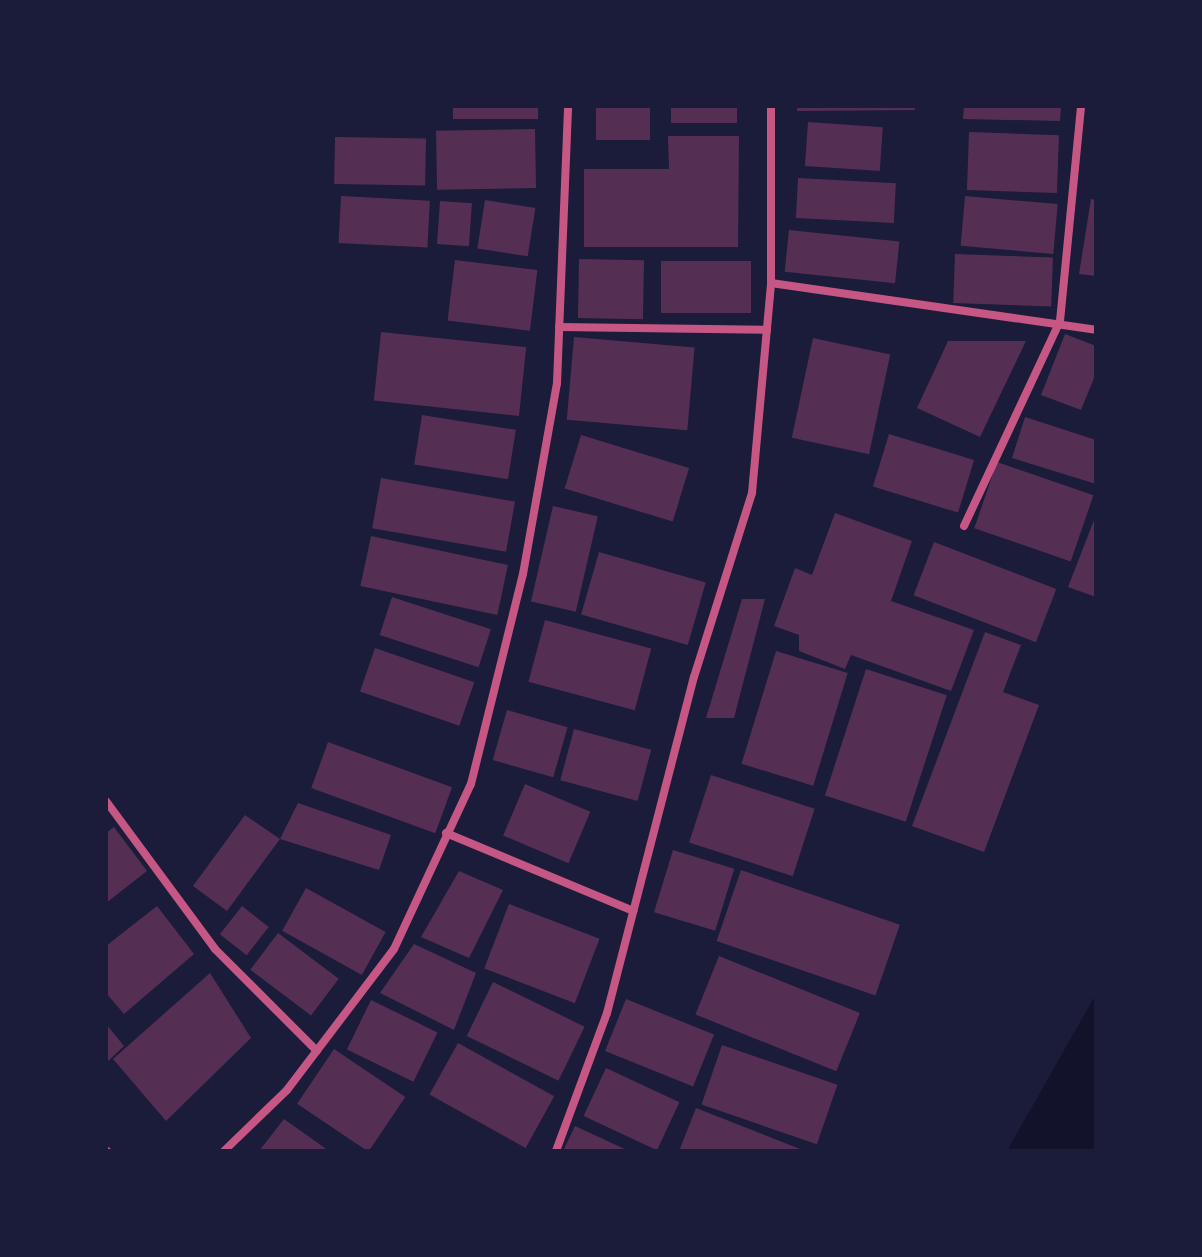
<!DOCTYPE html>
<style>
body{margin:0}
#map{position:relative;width:1202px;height:1257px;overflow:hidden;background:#1b1b3a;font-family:"Titillium Web",sans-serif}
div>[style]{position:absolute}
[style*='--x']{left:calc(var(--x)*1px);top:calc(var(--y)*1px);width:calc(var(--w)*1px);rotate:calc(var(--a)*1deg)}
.water>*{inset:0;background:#12122b}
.building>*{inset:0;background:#542f53;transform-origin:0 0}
.minor>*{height:8px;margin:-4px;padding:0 4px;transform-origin:4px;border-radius:4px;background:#c65784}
span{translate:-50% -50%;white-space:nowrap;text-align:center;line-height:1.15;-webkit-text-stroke:7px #1b1b3a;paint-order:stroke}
.frame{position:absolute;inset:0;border:108px solid #1b1b3a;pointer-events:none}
</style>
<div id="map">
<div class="water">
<i style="clip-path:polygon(1096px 994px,1096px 1151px,1007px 1151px)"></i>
</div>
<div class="building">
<i style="left:453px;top:106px;width:85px;height:13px"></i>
<i style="left:596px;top:106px;width:54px;height:34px"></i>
<i style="left:671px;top:106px;width:66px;height:17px"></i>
<i style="clip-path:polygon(797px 106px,915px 106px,915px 110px,797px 111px)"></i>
<i style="clip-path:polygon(964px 106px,1061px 106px,1060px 121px,963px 119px)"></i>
<i style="left:808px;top:122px;width:75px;height:44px;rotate:4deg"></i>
<i style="left:535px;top:129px;width:59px;height:99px;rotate:89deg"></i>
<i style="left:969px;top:132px;width:90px;height:58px;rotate:2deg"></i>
<i style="clip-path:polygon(668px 136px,739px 136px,738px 247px,584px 247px,584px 169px,669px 169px)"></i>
<i style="left:335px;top:137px;width:91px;height:47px;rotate:1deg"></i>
<i style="left:798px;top:178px;width:98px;height:40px;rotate:3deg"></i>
<i style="left:341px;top:196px;width:89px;height:47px;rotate:3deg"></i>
<i style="left:965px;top:196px;width:93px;height:50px;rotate:5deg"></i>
<i style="clip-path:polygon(1091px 199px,1096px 200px,1096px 276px,1079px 274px)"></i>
<i style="left:485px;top:200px;width:51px;height:49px;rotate:9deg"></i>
<i style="left:440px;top:201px;width:32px;height:43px;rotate:4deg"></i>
<i style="left:789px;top:230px;width:111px;height:42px;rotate:6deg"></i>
<i style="left:955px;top:254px;width:98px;height:49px;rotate:2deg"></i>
<i style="left:579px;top:259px;width:65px;height:59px;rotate:1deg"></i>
<i style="left:455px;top:260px;width:83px;height:61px;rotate:7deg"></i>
<i style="left:661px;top:261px;width:90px;height:52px"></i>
<i style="left:381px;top:332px;width:146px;height:69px;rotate:6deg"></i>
<i style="clip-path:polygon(1065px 334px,1096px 346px,1096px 373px,1081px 410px,1041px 395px)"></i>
<i style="left:574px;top:337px;width:121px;height:83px;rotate:5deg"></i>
<i style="left:813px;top:338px;width:79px;height:102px;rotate:12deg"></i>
<i style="clip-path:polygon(948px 341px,1026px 341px,980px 437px,917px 408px)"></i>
<i style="left:422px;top:415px;width:95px;height:50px;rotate:9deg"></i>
<i style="clip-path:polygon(1025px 417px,1096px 440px,1096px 484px,1012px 458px)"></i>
<i style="left:889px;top:434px;width:89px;height:55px;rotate:17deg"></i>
<i style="left:581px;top:435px;width:113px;height:56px;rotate:17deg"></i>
<i style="left:997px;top:462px;width:102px;height:70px;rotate:19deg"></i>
<i style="left:381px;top:478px;width:136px;height:51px;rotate:10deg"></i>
<i style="left:553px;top:506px;width:46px;height:98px;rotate:13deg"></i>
<i style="clip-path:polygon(835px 513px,912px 541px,891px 601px,974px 630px,951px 691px,851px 655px,845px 669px,799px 651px,799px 635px,774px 626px,795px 568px,812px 575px)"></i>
<i style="clip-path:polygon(1096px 515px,1096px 597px,1068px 587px)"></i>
<i style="left:371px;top:536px;width:140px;height:51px;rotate:12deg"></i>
<i style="left:934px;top:542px;width:131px;height:57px;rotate:21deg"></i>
<i style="left:599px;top:552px;width:111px;height:65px;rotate:16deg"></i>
<i style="left:392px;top:597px;width:104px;height:40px;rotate:18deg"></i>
<i style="clip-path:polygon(742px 599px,765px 599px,734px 718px,706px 718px)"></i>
<i style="left:545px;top:620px;width:110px;height:64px;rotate:15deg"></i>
<i style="clip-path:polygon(985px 632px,1021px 645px,1003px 692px,1039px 705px,984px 852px,912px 826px)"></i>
<i style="left:375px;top:648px;width:105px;height:46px;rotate:19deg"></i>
<i style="left:776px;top:651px;width:75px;height:118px;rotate:17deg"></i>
<i style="left:866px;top:669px;width:85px;height:133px;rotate:18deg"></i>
<i style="left:507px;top:710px;width:63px;height:52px;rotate:16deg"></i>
<i style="left:574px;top:729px;width:80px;height:53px;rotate:15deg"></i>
<i style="left:328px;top:742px;width:132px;height:49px;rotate:20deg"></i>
<i style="left:711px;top:775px;width:109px;height:71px;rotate:18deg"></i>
<i style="left:525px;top:784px;width:71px;height:56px;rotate:23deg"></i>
<i style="clip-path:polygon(298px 803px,391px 835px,379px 870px,280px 839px,227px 911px,193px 886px,245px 815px,280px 839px)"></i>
<i style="clip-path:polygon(114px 827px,147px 871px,106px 903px,106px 833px)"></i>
<i style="left:673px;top:850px;width:64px;height:65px;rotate:17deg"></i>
<i style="left:741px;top:870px;width:168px;height:75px;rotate:19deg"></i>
<i style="clip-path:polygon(459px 871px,503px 890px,469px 958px,421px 937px)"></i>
<i style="left:306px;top:888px;width:91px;height:49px;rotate:29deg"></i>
<i style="left:509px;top:904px;width:97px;height:69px;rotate:21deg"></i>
<i style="clip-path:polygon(157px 906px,194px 954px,124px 1014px,106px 993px,106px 946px)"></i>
<i style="left:242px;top:906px;width:34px;height:36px;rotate:38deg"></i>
<i style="left:278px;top:933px;width:76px;height:46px;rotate:37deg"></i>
<i style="clip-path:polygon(414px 944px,476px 973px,454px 1030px,380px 993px)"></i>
<i style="left:719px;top:956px;width:152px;height:63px;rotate:22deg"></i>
<i style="clip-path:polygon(210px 973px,251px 1038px,166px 1121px,113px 1059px)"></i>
<i style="left:493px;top:982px;width:102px;height:60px;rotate:26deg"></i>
<i style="left:626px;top:999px;width:95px;height:56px;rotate:22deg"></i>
<i style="left:371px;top:1000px;width:74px;height:55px;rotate:26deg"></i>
<i style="clip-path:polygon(106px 1024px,124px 1046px,106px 1063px)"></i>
<i style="left:458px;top:1043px;width:110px;height:59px;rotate:29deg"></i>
<i style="left:722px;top:1045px;width:122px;height:63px;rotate:19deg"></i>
<i style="left:334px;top:1049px;width:86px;height:66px;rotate:34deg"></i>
<i style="left:606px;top:1068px;width:81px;height:53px;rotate:25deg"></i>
<i style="clip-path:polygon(696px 1108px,805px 1151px,679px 1151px)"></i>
<i style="clip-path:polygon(284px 1119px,329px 1151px,259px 1151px)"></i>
<i style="clip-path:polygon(575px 1126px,629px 1151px,563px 1151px)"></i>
</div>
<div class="minor">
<i style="--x:771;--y:283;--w:328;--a:8.2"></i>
<i style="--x:559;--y:327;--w:208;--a:0.8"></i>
<i style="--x:964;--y:526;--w:226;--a:-64.9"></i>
<i style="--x:1060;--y:321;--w:216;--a:-84.4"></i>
<i style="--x:106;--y:801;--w:184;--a:53.6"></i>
<i style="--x:215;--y:949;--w:144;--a:45"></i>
<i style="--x:446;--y:833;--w:203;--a:22.6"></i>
<i style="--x:106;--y:1151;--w:1;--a:0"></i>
<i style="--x:224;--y:1151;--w:88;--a:-44.1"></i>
<i style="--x:287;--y:1090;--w:177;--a:-52.8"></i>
<i style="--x:394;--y:949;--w:182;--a:-65"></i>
<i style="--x:471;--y:784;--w:216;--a:-76.1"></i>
<i style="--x:523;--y:574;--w:194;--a:-79.9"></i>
<i style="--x:557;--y:383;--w:277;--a:-87.7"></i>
<i style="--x:556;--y:1151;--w:147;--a:-69.7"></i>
<i style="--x:607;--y:1013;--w:347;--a:-75.5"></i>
<i style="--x:694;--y:677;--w:193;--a:-72.5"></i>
<i style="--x:752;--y:493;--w:211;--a:-84.8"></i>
<i style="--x:771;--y:283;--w:177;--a:-90"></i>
</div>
<div class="frame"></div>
</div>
